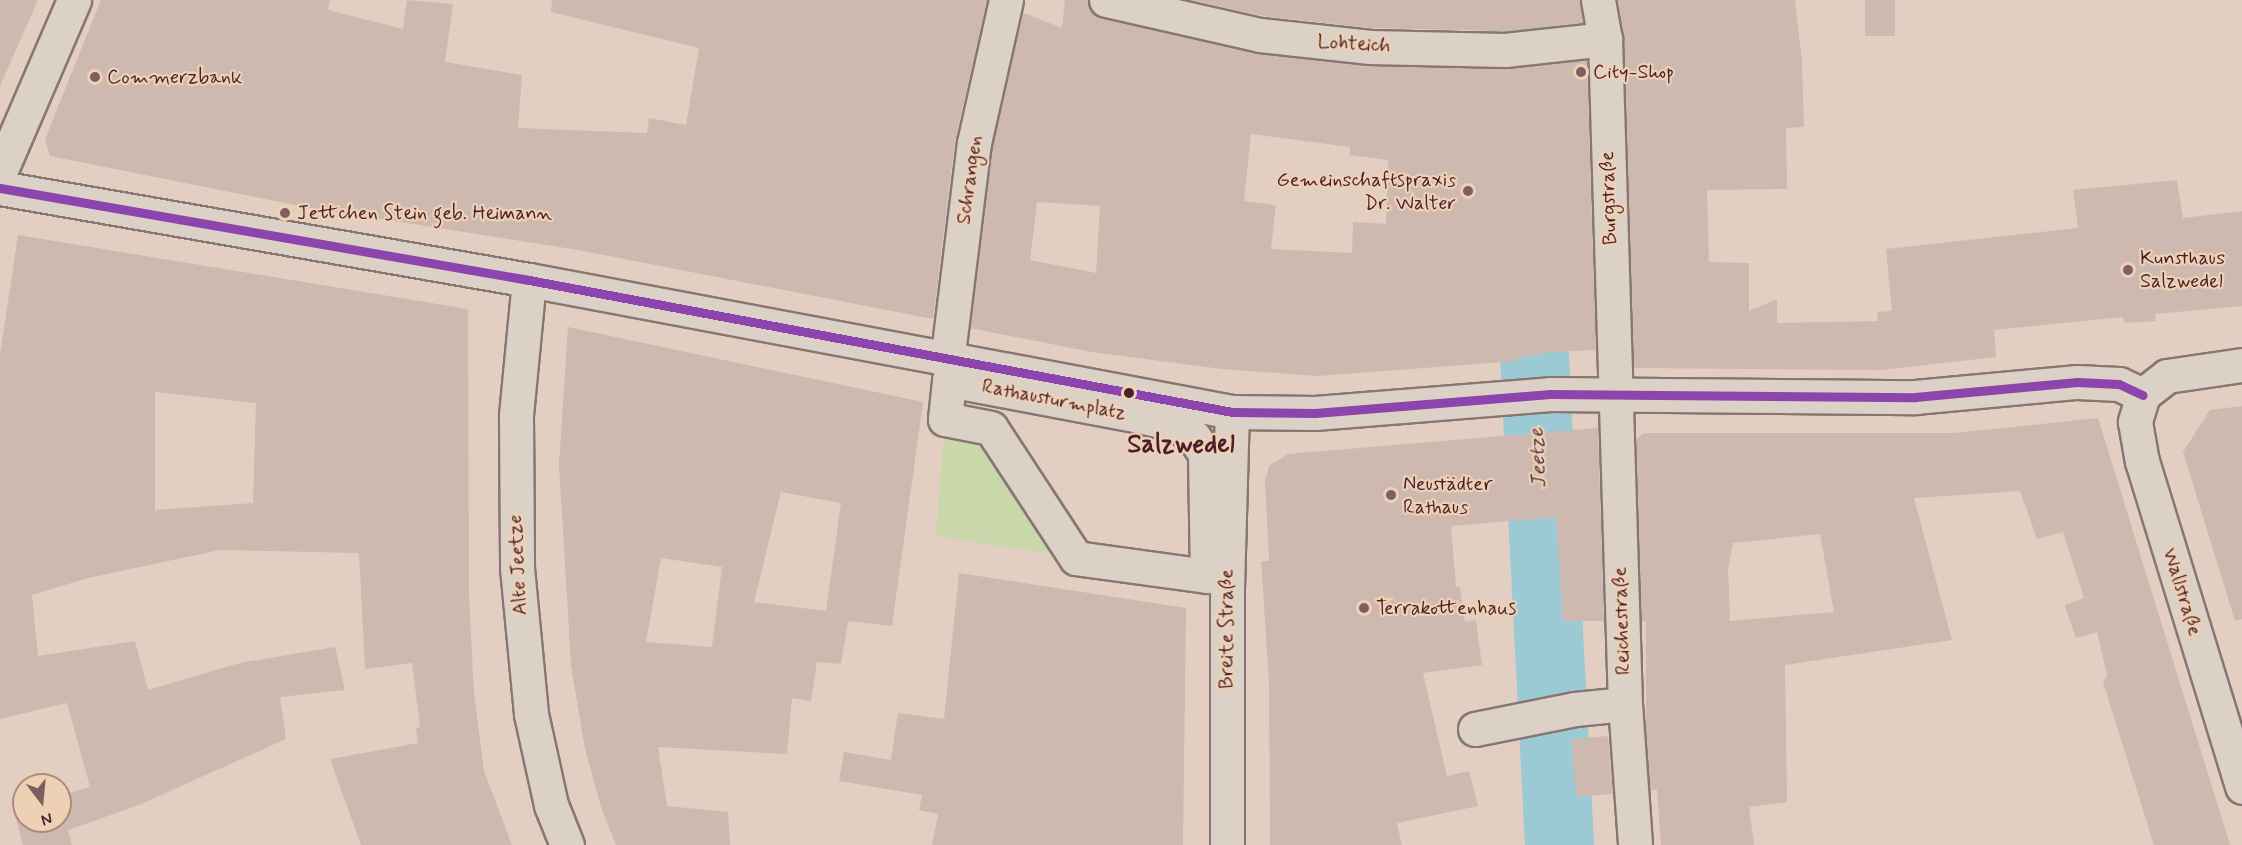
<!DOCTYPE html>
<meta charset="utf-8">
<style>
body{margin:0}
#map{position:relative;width:2242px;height:845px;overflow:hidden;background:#e3cfc1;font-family:Mynerve,sans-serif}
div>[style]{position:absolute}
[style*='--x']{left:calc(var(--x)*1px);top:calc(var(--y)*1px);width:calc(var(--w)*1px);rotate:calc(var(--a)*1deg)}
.green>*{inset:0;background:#cad7ab}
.river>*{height:69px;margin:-34.5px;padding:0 34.5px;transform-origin:34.5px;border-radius:34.5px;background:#9bc9d4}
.building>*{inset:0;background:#cdb9af;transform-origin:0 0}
.roads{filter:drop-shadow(2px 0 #877672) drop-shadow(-2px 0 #877672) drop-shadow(0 2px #877672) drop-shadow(0 -2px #877672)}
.minor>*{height:33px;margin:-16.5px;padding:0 16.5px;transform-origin:16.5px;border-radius:16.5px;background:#dcd1c6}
.bus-1>*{height:9px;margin:-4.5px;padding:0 4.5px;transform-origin:4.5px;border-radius:4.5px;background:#8e44ad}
.dots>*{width:16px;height:16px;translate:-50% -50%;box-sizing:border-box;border:3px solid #eed1b4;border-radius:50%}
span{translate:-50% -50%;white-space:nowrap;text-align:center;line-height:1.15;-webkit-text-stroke:4.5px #eed1b4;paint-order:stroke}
.street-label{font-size:20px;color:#4a1f2b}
.poi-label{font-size:20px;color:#4a1f2b}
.left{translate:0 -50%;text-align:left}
.right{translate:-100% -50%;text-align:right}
.water-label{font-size:21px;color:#523846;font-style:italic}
.district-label{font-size:26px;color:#4a1f2b;font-weight:700}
.north{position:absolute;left:12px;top:773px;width:60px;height:60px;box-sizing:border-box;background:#eed1b4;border:2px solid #ac8a7d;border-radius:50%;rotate:164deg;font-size:16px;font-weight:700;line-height:24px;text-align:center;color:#4a1f2b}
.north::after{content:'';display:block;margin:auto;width:21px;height:27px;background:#805d60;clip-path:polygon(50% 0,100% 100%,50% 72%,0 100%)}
</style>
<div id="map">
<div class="green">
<i style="clip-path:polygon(945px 419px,991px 428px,1076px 558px,936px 536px)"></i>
</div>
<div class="river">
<i style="--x:1518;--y:0;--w:60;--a:83.3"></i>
<i style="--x:1525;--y:60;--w:102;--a:88.9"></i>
<i style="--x:1529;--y:260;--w:586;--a:87.06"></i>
</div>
<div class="building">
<i style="clip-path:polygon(0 0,38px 0,0 86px)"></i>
<i style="clip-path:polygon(101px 0,330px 0,328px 10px,403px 29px,407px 0,453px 4px,445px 62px,522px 75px,518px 128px,647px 133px,649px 118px,686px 125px,699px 48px,551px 12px,552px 0,987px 0,955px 141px,933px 319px,578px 250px,305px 207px,50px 156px,45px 139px)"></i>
<i style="clip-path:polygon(evenodd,1065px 0,1088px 0,1093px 13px,1102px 18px,1258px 54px,1369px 66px,1505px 69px,1587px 60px,1596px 350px,1552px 352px,1518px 358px,1518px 361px,1317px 376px,1222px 369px,1091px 352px,970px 328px,992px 146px,1022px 12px,1062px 28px,1065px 0,1251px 134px,1350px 147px,1350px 155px,1388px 160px,1386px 224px,1353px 222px,1352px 253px,1271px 249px,1276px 205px,1244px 201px,1251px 134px,1065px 0,1037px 202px,1100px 206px,1096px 273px,1030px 260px,1037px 202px)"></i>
<i style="clip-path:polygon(1191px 0,1580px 0,1583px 23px,1504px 31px,1371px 28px,1263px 16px)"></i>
<i style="clip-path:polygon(1617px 0,1795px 0,1802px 61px,1804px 127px,1786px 128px,1787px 189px,1707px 190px,1709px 262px,1749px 263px,1749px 311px,1777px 299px,1777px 323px,1878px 321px,1877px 312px,1892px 311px,1886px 249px,2078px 228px,2073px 190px,2177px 180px,2183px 218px,2242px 211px,2242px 306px,2155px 314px,2156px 321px,2124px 323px,2123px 317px,1994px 330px,1996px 357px,1881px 370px,1634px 368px,1624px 38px)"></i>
<i style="left:1865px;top:0;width:30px;height:36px"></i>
<i style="clip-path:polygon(evenodd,18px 235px,468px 309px,469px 595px,474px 694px,484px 771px,512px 845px,361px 845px,330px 759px,418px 743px,416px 728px,420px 727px,412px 663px,365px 669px,359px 553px,220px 550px,88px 578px,32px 595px,38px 656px,135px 641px,148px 690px,240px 663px,335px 647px,345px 690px,280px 697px,286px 739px,139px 805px,68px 830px,72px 845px,23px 845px,14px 811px,24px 808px,24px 821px,60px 821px,60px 796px,90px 787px,67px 703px,0 719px,0 354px,18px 235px,155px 392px,256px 403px,253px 503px,155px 510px,155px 392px)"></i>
<i style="clip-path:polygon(evenodd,568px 327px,923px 402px,892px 626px,848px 621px,841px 664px,817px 662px,811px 701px,792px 698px,787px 754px,658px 747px,667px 806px,728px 812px,730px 845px,616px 845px,601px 807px,585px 749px,571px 666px,559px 464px,568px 327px,781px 492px,841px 503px,826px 611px,754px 602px,781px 492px,568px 327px,661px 558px,722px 567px,712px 647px,646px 642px,661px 558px)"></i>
<i style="clip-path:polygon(2242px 406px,2242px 619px,2235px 621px,2183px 452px,2210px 410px)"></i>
<i style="clip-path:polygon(evenodd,2098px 418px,2230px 845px,2154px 845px,2103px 682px,2107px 675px,2097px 632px,2076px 638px,2066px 610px,2065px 605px,2084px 598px,2063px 532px,2037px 539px,2020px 491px,1914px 498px,1952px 640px,1785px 665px,1787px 802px,1749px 807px,1754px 845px,1661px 845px,1657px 790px,1650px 790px,1646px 735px,1646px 621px,1641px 621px,1636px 439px,1644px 433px,1954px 433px,2098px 418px,1820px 534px,1834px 612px,1730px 621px,1728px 569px,1733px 543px,1820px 534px)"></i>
<i style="clip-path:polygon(1598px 428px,1604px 621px,1563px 621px,1556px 517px,1451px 526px,1456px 587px,1460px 587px,1465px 622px,1476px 620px,1482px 665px,1423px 673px,1447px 776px,1469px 771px,1478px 806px,1397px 823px,1402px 845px,1270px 845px,1269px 682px,1261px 561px,1269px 561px,1265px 482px,1269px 466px,1288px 454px)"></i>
<i style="clip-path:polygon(959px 573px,1186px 608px,1183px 845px,932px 845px,938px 814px,919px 810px,922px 795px,839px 781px,844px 752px,891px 760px,898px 713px,944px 719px)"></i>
<i style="left:1608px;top:736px;width:58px;height:37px;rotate:85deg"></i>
</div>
<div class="roads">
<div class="minor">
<i style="--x:1106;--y:0;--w:158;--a:12.8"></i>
<i style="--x:1260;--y:35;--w:111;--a:6.2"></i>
<i style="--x:1370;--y:47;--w:135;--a:1.3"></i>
<i style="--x:1505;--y:50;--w:101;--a:-6.3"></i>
<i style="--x:1598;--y:0;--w:40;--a:80"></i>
<i style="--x:1605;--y:39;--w:665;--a:88.28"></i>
<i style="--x:1625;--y:704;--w:141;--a:85.9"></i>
<i style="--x:0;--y:172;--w:187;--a:-66.7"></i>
<i style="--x:0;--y:188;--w:537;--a:9.87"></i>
<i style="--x:529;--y:280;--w:715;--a:10.63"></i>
<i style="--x:1232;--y:412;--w:83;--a:0.7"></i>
<i style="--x:1315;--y:413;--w:236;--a:-4.6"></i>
<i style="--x:1550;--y:394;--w:365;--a:0.5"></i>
<i style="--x:1915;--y:397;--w:163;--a:-5.3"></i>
<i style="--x:2077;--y:382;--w:42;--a:2.7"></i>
<i style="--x:2119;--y:384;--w:26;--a:25"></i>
<i style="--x:529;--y:280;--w:137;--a:95.5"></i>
<i style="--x:516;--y:416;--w:152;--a:89.6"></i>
<i style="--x:517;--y:568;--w:147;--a:84.5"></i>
<i style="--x:531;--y:714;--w:93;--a:77.6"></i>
<i style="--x:551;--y:805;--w:43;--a:68.2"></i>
<i style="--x:947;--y:362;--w:221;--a:-83"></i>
<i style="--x:974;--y:143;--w:147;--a:-77.4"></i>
<i style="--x:2242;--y:365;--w:76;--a:171.7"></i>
<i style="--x:2167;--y:376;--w:31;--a:142"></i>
<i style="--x:2143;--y:395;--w:28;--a:107"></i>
<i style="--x:2135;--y:422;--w:40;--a:80"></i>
<i style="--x:2142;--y:461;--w:341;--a:72.9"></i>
<i style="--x:949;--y:380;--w:189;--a:10.7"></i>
<i style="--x:1135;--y:415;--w:44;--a:13.1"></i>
<i style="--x:1178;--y:425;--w:20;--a:37"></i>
<i style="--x:1194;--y:437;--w:20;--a:57"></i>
<i style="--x:1205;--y:454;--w:122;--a:89.1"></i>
<i style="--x:1207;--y:576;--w:132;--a:-172.2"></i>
<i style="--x:1076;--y:558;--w:155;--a:-123.2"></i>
<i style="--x:991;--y:428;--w:47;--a:-168.9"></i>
<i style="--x:945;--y:419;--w:39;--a:-84"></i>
<i style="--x:1475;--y:729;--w:102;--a:-11.3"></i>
<i style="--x:1575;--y:709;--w:50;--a:-5.7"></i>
<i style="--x:1227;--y:845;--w:257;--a:-90"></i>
<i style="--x:1227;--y:588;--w:176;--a:-88.4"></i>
</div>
</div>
<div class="bus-1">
<i style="--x:0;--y:188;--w:537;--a:9.87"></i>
<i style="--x:529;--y:280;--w:715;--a:10.63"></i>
<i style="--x:1232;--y:412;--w:83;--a:0.7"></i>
<i style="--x:1315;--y:413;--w:236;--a:-4.6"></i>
<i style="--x:1550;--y:394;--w:365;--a:0.5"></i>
<i style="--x:1915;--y:397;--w:163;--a:-5.3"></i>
<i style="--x:2077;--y:382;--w:42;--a:2.7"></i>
<i style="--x:2119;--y:384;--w:26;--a:25"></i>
</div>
<div class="dots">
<i style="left:1581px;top:72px;background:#805d60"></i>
<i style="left:95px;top:77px;background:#805d60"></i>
<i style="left:1468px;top:191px;background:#805d60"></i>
<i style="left:285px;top:213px;background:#805d60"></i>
<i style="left:2128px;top:270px;background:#805d60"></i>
<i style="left:1129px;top:393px;background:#4a1f2b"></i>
<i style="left:1391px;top:495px;background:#805d60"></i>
<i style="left:1364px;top:608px;background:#805d60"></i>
</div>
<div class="street-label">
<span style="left:1354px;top:44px;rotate:4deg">Lohteich</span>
<span style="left:970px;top:180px;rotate:-82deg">Schrangen</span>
<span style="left:1609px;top:198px;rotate:-92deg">Burgstraße</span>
<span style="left:1054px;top:400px;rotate:11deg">Rathausturmplatz</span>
<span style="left:518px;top:565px;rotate:-93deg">Alte Jeetze</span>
<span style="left:2182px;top:592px;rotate:73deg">Wallstraße</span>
<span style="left:1622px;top:621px;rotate:-92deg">Reichestraße</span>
<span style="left:1227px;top:629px;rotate:-90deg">Breite Straße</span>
</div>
<div class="poi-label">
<span class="left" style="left:1593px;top:72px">City-Shop</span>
<span class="left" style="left:107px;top:77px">Commerzbank</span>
<span class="right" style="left:1456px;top:192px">Gemeinschaftspraxis<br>Dr. Walter</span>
<span class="left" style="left:297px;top:213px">Jettchen Stein geb. Heimann</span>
<span class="left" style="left:2140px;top:270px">Kunsthaus<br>Salzwedel</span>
<span class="left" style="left:1403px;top:496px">Neustädter<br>Rathaus</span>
<span class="left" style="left:1376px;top:608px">Terrakottenhaus</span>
</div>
<div class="water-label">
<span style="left:1538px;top:458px;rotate:-93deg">Jeetze</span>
</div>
<div class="district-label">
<span style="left:1181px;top:446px">Salzwedel</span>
</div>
<div class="north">N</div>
</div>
